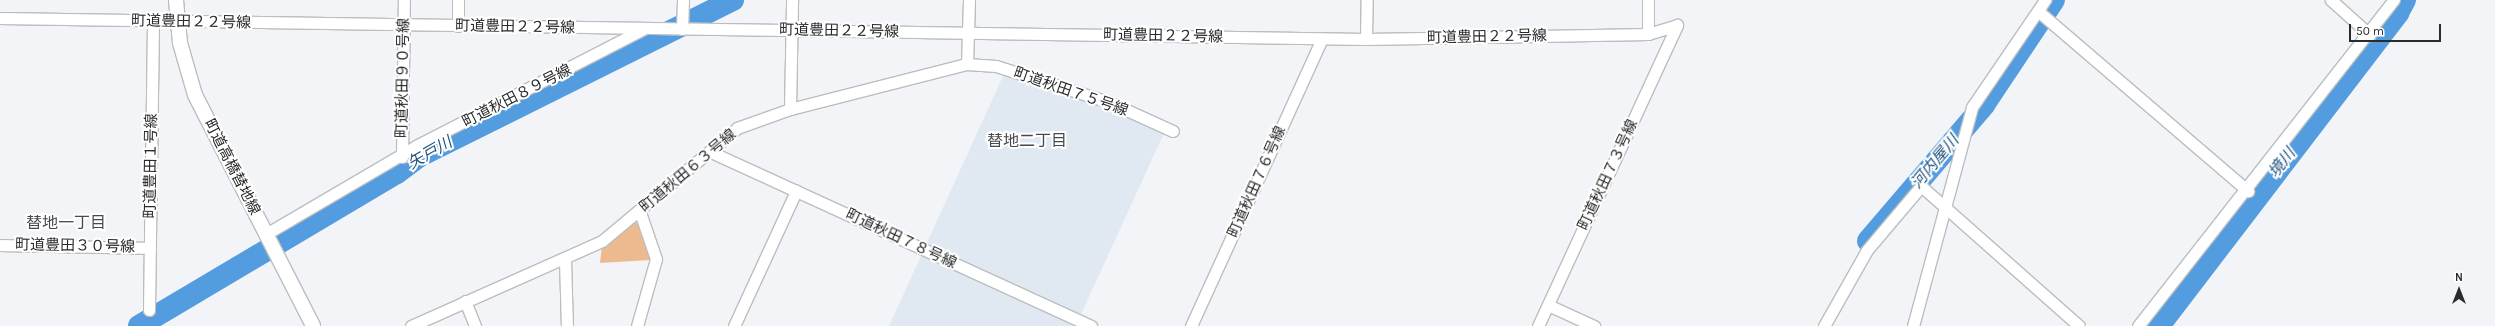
<!DOCTYPE html>
<meta charset="utf-8">
<style>
body{margin:0}
#map{position:relative;width:2495px;height:326px;overflow:hidden;background:#f2f4f7;font-family:Karla,"Noto Sans JP",sans-serif}
div>[style]{position:absolute}
[style*='--x']{left:calc(var(--x)*1px);top:calc(var(--y)*1px);width:calc(var(--w)*1px);rotate:calc(var(--a)*1deg)}
.built>*{inset:0;background:#e0e8f1}
.green>*{inset:0;background:#edb98e}
.river>*{height:22px;margin:-11px;padding:0 11px;transform-origin:11px;border-radius:11px;background:#529cdf}
.roads{filter:drop-shadow(1px 0 #bbbec0) drop-shadow(-1px 0 #bbbec0) drop-shadow(0 1px #bbbec0) drop-shadow(0 -1px #bbbec0)}
.minor>*{height:11px;margin:-5.5px;padding:0 5.5px;transform-origin:5.5px;border-radius:5.5px;background:#fff}
.tertiary>*{height:14px;margin:-7px;padding:0 7px;transform-origin:7px;border-radius:7px;background:#fff}
span{translate:-50% -50%;white-space:nowrap;text-align:center;line-height:1.15;-webkit-text-stroke:4px #fff;paint-order:stroke}
.street-label{font-size:15px;color:#292a2b}
.neighbourhood-label{font-size:16px;color:#47494b}
.water-label{font-size:16px;color:#1e537f;font-style:italic}
.north{position:absolute;left:2439px;top:270px;width:40px;height:40px;-webkit-text-stroke:3px #fff;paint-order:stroke;rotate:0deg;font-size:11px;font-weight:700;line-height:16px;text-align:center;color:#292a2b}
.north::after{content:'';display:block;margin:auto;width:14px;height:18px;background:#292a2b;clip-path:polygon(50% 0,100% 100%,50% 72%,0 100%)}
.scale{position:absolute;left:2349px;top:24px;width:92px;height:18px;box-sizing:border-box;border:2px solid #292a2b;border-top:0;padding-left:5px;font-size:12px;line-height:14px;white-space:nowrap;color:#292a2b;-webkit-text-stroke:3px #fff;paint-order:stroke}
</style>
<div id="map">
<div class="built">
<i style="clip-path:polygon(1004px 74px,1093px 102px,1164px 133px,1077px 323px,1083px 326px,889px 326px)"></i>
</div>
<div class="green">
<i style="clip-path:polygon(632px 222px,641px 224px,650px 260px,600px 263px,602px 245px)"></i>
</div>
<div class="river">
<i style="--x:1868;--y:241;--w:179;--a:-49.5"></i>
<i style="--x:1984;--y:105;--w:126;--a:-56.3"></i>
<i style="--x:139;--y:326;--w:300;--a:-30.7"></i>
<i style="--x:397;--y:173;--w:26;--a:-37"></i>
<i style="--x:418;--y:157;--w:352;--a:-26.5"></i>
<i style="--x:2159;--y:326;--w:394;--a:-52.6"></i>
<i style="--x:2398;--y:13;--w:15;--a:-62"></i>
</div>
<div class="roads">
<div class="minor">
<i style="--x:458;--y:0;--w:26;--a:90"></i>
<i style="--x:2331;--y:0;--w:52;--a:41.9"></i>
<i style="--x:2038;--y:11;--w:277;--a:40.6"></i>
<i style="--x:0;--y:18;--w:1366;--a:0.88"></i>
<i style="--x:1366;--y:39;--w:282;--a:-1"></i>
<i style="--x:1648;--y:34;--w:30;--a:-17"></i>
<i style="--x:682;--y:29;--w:29;--a:-88"></i>
<i style="--x:1648;--y:34;--w:34;--a:-90"></i>
<i style="--x:1366;--y:39;--w:39;--a:-89"></i>
<i style="--x:967;--y:64;--w:29;--a:4"></i>
<i style="--x:996;--y:66;--w:119;--a:17.7"></i>
<i style="--x:1109;--y:102;--w:70;--a:24.4"></i>
<i style="--x:790;--y:109;--w:109;--a:-88.9"></i>
<i style="--x:711;--y:152;--w:418;--a:24.6"></i>
<i style="--x:402;--y:157;--w:157;--a:-89.3"></i>
<i style="--x:266;--y:234;--w:174;--a:-30.4"></i>
<i style="--x:416;--y:146;--w:256;--a:-27.2"></i>
<i style="--x:0;--y:245;--w:150;--a:1.1"></i>
<i style="--x:565;--y:260;--w:66;--a:88.3"></i>
<i style="--x:465;--y:301;--w:27;--a:68"></i>
<i style="--x:1548;--y:305;--w:51;--a:24.5"></i>
<i style="--x:149;--y:310;--w:288;--a:-89.2"></i>
<i style="--x:411;--y:326;--w:209;--a:-24"></i>
<i style="--x:602;--y:241;--w:176;--a:-39.9"></i>
<i style="--x:737;--y:128;--w:56;--a:-19.7"></i>
<i style="--x:790;--y:109;--w:183;--a:-14.3"></i>
<i style="--x:967;--y:64;--w:64;--a:-88.2"></i>
<i style="--x:637;--y:326;--w:70;--a:-74.2"></i>
<i style="--x:656;--y:259;--w:50;--a:-108.8"></i>
<i style="--x:734;--y:326;--w:149;--a:-65.3"></i>
<i style="--x:1191;--y:326;--w:316;--a:-65.5"></i>
<i style="--x:1538;--y:326;--w:332;--a:-65.2"></i>
<i style="--x:1824;--y:326;--w:87;--a:-60.5"></i>
<i style="--x:1867;--y:250;--w:84;--a:-49.8"></i>
<i style="--x:1921;--y:186;--w:211;--a:41.5"></i>
<i style="--x:1913;--y:326;--w:227;--a:-74.9"></i>
<i style="--x:1972;--y:107;--w:130;--a:-55.7"></i>
<i style="--x:2138;--y:326;--w:415;--a:-51.9"></i>
</div>
<div class="tertiary">
<i style="--x:176;--y:0;--w:43;--a:84.7"></i>
<i style="--x:180;--y:43;--w:54;--a:73.9"></i>
<i style="--x:195;--y:95;--w:259;--a:62.9"></i>
</div>
</div>
<div class="street-label">
<span style="left:191px;top:22px;rotate:1deg">町道豊田２２号線</span>
<span style="left:515px;top:27px;rotate:1deg">町道豊田２２号線</span>
<span style="left:839px;top:31px;rotate:1deg">町道豊田２２号線</span>
<span style="left:1163px;top:36px;rotate:1deg">町道豊田２２号線</span>
<span style="left:1487px;top:37px;rotate:-1deg">町道豊田２２号線</span>
<span style="left:403px;top:78px;rotate:-89deg">町道秋田９０号線</span>
<span style="left:1071px;top:92px;rotate:19deg">町道秋田７５号線</span>
<span style="left:517px;top:96px;rotate:-27deg">町道秋田８９号線</span>
<span style="left:151px;top:166px;rotate:-89deg">町道豊田１号線</span>
<span style="left:232px;top:167px;rotate:63deg">町道高橋替地線</span>
<span style="left:688px;top:171px;rotate:-40deg">町道秋田６３号線</span>
<span style="left:1608px;top:175px;rotate:-65deg">町道秋田７３号線</span>
<span style="left:1257px;top:182px;rotate:-66deg">町道秋田７６号線</span>
<span style="left:901px;top:239px;rotate:25deg">町道秋田７８号線</span>
<span style="left:75px;top:246px;rotate:1deg">町道豊田３０号線</span>
</div>
<div class="neighbourhood-label">
<span style="left:1027px;top:141px">替地二丁目</span>
<span style="left:66px;top:223px">替地一丁目</span>
</div>
<div class="water-label">
<span style="left:430px;top:153px;rotate:-30deg">矢戸川</span>
<span style="left:1935px;top:162px;rotate:-50deg">河内屋川</span>
<span style="left:2282px;top:163px;rotate:-52deg">境川</span>
</div>
<div class="north">N</div>
<div class="scale">50 m</div>
</div>
